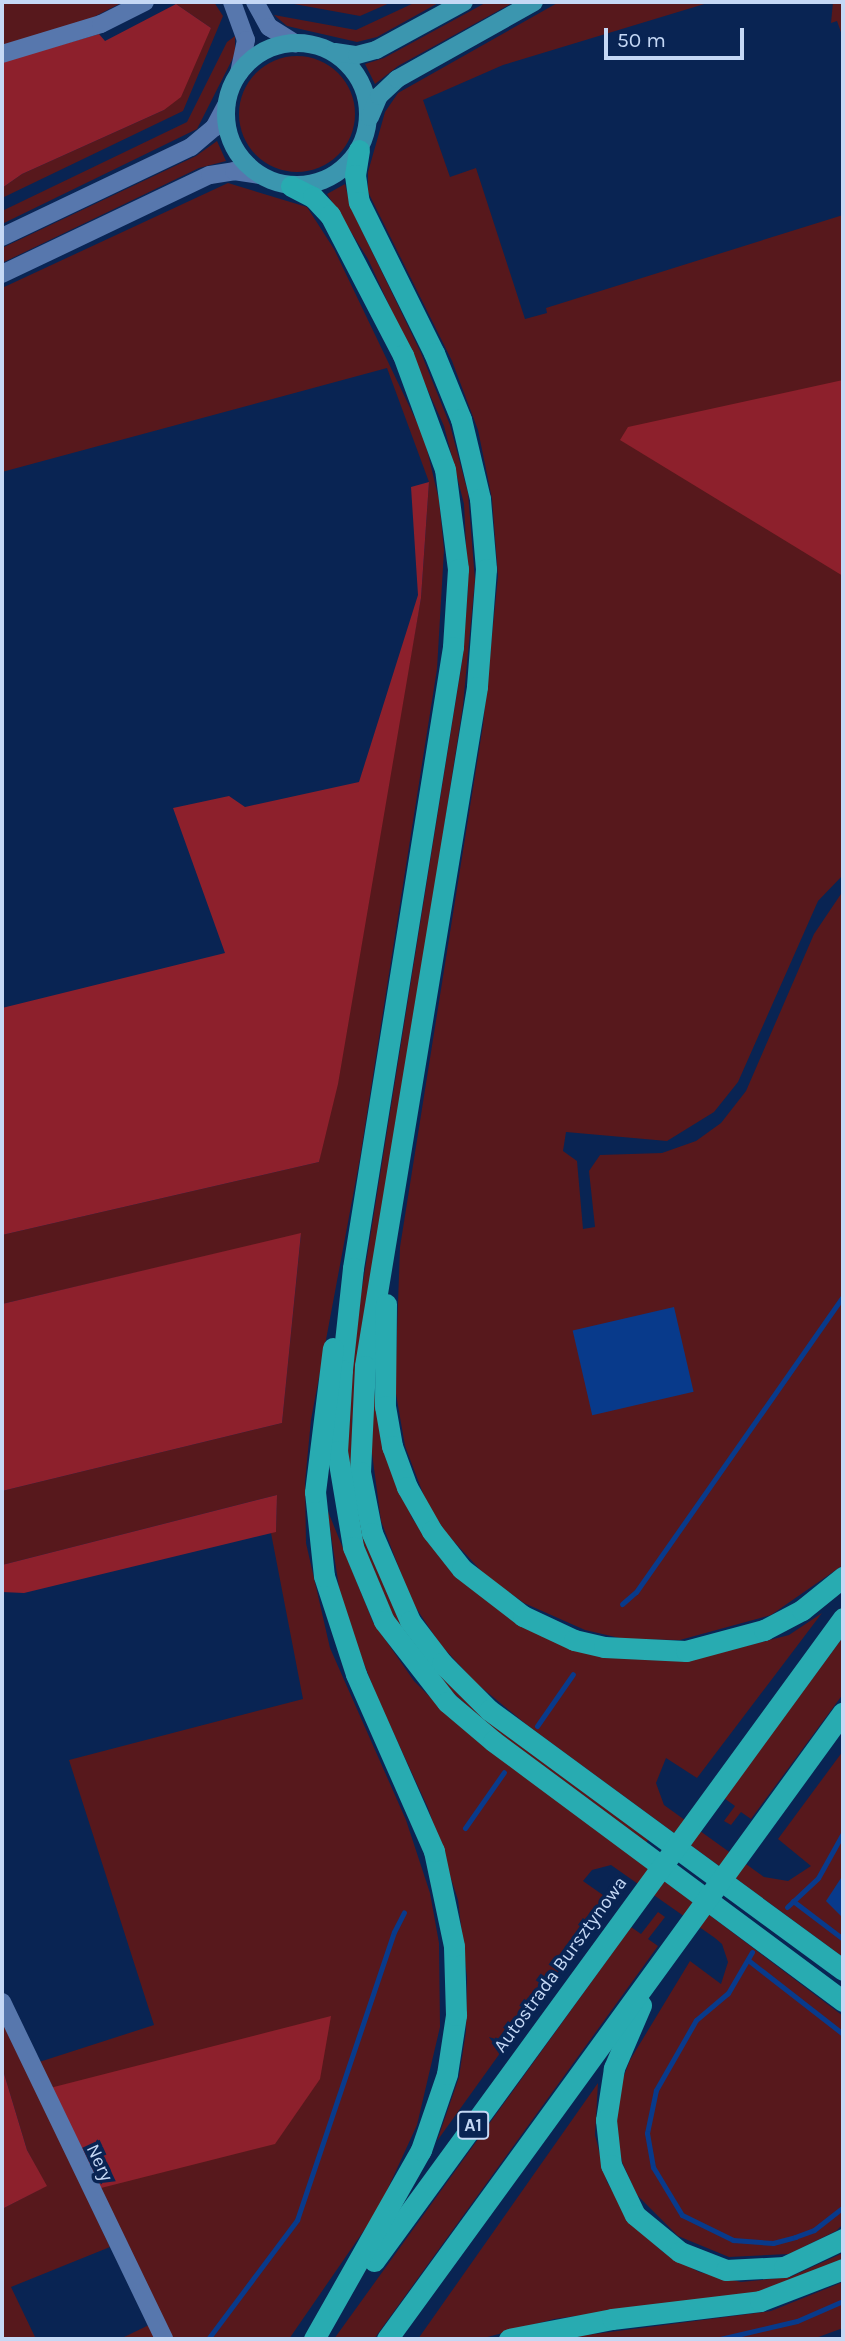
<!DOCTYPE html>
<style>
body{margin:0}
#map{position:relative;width:845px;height:2341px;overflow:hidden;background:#092453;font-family:Karla,sans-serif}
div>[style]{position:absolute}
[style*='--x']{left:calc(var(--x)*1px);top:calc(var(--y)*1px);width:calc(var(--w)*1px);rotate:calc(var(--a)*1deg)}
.green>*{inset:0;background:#57181c}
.round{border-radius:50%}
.forest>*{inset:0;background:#8d202c}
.water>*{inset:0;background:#083a8b;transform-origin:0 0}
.stream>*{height:5px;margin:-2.5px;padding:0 2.5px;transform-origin:2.5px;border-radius:2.5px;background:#083a8b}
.minor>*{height:18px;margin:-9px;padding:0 9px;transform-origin:9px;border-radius:9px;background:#5777ad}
.major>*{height:18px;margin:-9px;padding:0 9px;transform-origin:9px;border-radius:9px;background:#3b96af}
.major>.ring{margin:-9px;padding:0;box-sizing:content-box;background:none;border:18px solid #3b96af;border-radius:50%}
.highway>*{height:21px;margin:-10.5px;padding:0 10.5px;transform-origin:10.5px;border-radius:10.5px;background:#28abb1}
span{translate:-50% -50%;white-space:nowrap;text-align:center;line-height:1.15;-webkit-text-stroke:7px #092453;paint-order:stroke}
.shield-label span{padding:2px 5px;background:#092453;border:2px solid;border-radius:5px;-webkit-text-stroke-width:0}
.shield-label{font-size:18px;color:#c5d8f5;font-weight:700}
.street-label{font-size:19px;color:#c5d8f5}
.frame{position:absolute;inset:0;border:4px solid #c5d8f5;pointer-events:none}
.scale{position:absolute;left:604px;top:28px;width:140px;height:32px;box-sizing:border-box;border:4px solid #c5d8f5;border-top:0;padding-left:9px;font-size:21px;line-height:24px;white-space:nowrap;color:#c5d8f5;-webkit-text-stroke:5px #092453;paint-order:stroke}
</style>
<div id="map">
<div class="green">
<i style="clip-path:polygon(2px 2px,123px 2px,86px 21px,2px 49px)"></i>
<i style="clip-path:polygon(181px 2px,214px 2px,223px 16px,183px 111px,2px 198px,2px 188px,22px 174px,164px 110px,211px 28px,176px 4px)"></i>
<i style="clip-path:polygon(283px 2px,392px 2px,360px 16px)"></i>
<i style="clip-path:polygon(416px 2px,440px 2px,377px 37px,357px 42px,287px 26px,274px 15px,356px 30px)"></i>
<i style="clip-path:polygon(487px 2px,514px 2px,398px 66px,375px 84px,365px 64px,384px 58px)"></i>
<i style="clip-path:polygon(559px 2px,711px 2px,503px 65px,423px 100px,450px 177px,476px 168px,525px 319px,547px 313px,546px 308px,843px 215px,843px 875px,818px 901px,738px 1082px,714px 1112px,667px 1141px,566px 1132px,563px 1151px,577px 1161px,583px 1229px,595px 1227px,589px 1171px,600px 1155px,662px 1153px,696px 1141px,721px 1123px,746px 1091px,814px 934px,843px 891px,843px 1565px,771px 1615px,680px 1640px,624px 1639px,585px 1630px,524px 1603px,485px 1575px,446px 1533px,427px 1504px,405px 1446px,395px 1388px,400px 1247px,483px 725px,498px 576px,492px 499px,478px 430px,452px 361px,368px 192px,368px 172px,385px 112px,398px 93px)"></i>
<i style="clip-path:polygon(833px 2px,843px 2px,843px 38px,837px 21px,831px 23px)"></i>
<i style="clip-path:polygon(235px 36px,235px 54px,197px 129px,2px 224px,2px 211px,187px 122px,227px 42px)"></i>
<i class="round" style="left:239px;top:56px;width:116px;height:116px"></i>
<i style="clip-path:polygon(217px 141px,226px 161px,199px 168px,2px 263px,2px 248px,196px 156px)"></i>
<i style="clip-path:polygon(228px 183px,307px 207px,334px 249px,424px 437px,439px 500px,444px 550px,437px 669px,360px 1158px,311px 1420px,305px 1482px,306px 1543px,330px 1648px,406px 1820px,430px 1893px,439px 1943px,440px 2027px,417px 2125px,378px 2210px,289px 2339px,172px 2339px,33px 2064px,154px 2025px,69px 1760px,303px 1699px,271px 1533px,276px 1531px,277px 1495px,2px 1565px,2px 1491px,282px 1423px,301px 1234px,2px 1304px,2px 1235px,319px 1162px,421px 598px,429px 482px,387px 368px,2px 472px,2px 288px)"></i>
<i style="clip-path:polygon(345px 184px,351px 208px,421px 353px,450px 425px,468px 493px,475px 580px,463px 705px,352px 1423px,405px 1626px,650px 1837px,646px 1843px,514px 1747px,443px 1684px,397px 1626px,366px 1558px,346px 1463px,352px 1351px,463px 655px,468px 587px,464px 504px,444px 426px,368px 259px,327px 194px)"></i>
<i style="clip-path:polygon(374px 1390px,381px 1439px,412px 1518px,453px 1574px,516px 1622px,614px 1656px,692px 1660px,789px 1635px,822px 1613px,697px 1778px,666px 1758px,656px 1783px,664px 1805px,764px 1877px,788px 1881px,811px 1866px,778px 1839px,843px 1751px,843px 1957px,527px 1725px,476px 1683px,440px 1644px,412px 1602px,381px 1521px,371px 1446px)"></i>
<i style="clip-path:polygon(327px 1509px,373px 1622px,414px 1681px,456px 1723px,843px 2016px,843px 2224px,836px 2231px,789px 2254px,729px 2257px,678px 2236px,637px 2195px,622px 2162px,616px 2131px,620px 2086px,630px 2060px,690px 1961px,721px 1984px,728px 1962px,722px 1944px,715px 1938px,611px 1865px,592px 1870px,583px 1881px,610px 1900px,437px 2141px,459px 2077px,466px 2031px,467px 1977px,458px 1900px,428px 1808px,377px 1697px,342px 1607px)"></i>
<i style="clip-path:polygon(843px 1637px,843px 1694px,751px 1819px,741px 1812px,731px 1825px,724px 1821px,735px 1806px,724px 1798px)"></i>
<i style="clip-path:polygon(658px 1912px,665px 1917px,648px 1939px,658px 1946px,374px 2339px,334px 2339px,631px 1927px,641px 1934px)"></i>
<i style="clip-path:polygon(2px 2019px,110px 2247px,11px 2287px,36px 2339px,2px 2339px,2px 2209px,46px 2186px,27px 2150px,2px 2067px)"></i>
<i style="clip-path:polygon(598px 2083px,595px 2135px,607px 2182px,635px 2227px,663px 2252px,699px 2272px,741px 2282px,790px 2277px,843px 2253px,843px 2258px,823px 2270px,765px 2291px,554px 2319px,480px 2339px,418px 2339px)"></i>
<i style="clip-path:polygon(843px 2282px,843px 2328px,813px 2339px,556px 2339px,771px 2311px)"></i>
<i style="clip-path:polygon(151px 2324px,156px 2339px,120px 2339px)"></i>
</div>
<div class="forest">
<i style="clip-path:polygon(176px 4px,211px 28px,181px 97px,164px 110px,22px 174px,2px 188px,2px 62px,99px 34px,105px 41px)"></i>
<i style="clip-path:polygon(843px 380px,843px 576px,620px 440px,628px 427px)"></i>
<i style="clip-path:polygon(429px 482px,421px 598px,338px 1084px,319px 1162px,2px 1235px,2px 1008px,225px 953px,173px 808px,229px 796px,245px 807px,359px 782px,418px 595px,411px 487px)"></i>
<i style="clip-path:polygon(301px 1233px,282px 1423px,2px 1491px,2px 1304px)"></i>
<i style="clip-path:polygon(277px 1495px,276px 1532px,24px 1593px,2px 1592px,2px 1565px)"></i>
<i style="clip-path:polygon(331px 2016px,320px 2079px,275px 2144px,97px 2189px,46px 2089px)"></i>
<i style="clip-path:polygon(2px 2067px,27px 2150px,47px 2186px,2px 2209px)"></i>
</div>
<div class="water">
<i style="left:674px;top:1307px;width:87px;height:104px;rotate:77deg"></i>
<i style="clip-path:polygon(843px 1875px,843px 1918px,826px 1901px)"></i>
</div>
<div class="stream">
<i style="--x:622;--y:1604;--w:18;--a:-41"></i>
<i style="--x:636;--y:1592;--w:361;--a:-55"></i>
<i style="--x:537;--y:1726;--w:63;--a:-55.3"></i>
<i style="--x:465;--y:1828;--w:68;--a:-55.1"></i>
<i style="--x:793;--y:1901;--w:63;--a:37.2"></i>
<i style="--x:787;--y:1907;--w:42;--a:-43.1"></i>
<i style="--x:818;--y:1878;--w:51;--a:-60.9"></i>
<i style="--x:752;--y:1952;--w:48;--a:120.3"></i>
<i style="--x:728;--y:1993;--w:42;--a:139.8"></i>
<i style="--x:696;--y:2020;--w:81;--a:119.7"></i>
<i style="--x:656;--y:2090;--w:44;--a:101.8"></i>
<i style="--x:647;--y:2133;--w:35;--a:80"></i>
<i style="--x:653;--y:2167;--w:56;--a:58.9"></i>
<i style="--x:682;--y:2215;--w:57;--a:26.1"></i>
<i style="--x:733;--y:2240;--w:40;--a:4.3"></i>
<i style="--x:773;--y:2243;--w:23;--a:-15"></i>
<i style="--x:795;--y:2237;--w:20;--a:-20"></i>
<i style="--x:814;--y:2230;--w:37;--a:-38"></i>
<i style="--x:748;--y:1960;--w:120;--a:37.9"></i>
<i style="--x:208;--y:2339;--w:149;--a:-53.2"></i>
<i style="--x:297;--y:2220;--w:304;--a:-71.4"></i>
<i style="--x:394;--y:1932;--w:22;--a:-63"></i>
<i style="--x:720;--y:2339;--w:79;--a:-13.2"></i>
<i style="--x:797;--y:2321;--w:50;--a:-23.5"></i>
</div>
<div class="minor">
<i style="--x:232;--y:2;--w:40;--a:69.8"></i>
<i style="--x:246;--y:40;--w:34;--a:102"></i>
<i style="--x:255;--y:2;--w:29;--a:61"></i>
<i style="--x:269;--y:27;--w:31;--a:32"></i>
<i style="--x:2;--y:54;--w:103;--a:-16.9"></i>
<i style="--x:101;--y:24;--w:49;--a:-26.6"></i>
<i style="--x:2;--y:237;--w:209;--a:-25.5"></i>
<i style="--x:191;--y:147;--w:30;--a:-40"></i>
<i style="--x:214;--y:128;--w:26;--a:-62"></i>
<i style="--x:2;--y:274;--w:230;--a:-25.5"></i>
<i style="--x:210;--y:175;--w:24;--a:-9"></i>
<i style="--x:234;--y:171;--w:25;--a:9"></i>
<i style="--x:2;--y:2002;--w:374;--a:64.3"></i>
</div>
<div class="major">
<i class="ring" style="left:226px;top:43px;width:124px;height:124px"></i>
<i style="--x:335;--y:52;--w:22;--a:8"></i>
<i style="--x:357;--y:55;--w:20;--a:-15"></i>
<i style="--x:376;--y:50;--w:100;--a:-28.6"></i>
<i style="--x:370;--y:117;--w:23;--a:-67"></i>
<i style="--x:379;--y:96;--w:25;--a:-43"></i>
<i style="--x:397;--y:79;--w:157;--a:-29.3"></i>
</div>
<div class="highway">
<i style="--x:359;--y:150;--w:25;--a:99"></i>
<i style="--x:355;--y:175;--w:27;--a:82"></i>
<i style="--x:359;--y:202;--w:169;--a:63.6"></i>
<i style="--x:434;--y:353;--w:71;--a:67.8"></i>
<i style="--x:461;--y:419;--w:82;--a:76.6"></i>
<i style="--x:480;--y:499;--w:70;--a:85.1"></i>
<i style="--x:486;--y:569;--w:118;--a:94.4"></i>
<i style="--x:477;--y:687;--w:688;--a:99.37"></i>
<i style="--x:365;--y:1366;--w:106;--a:92.7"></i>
<i style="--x:360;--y:1472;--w:62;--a:78.9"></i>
<i style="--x:372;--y:1533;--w:96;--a:66.6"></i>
<i style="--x:410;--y:1621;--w:53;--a:52.7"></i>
<i style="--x:442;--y:1663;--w:66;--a:45"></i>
<i style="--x:489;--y:1710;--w:439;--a:36.3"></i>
<i style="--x:291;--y:186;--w:25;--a:27"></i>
<i style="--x:313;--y:197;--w:25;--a:47"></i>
<i style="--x:330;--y:215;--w:158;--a:62.5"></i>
<i style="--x:403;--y:355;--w:121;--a:69.8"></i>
<i style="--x:445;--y:469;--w:101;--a:82.6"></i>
<i style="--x:458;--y:569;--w:78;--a:93.7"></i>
<i style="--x:453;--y:647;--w:629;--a:99.15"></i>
<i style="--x:353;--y:1268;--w:103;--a:96.2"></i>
<i style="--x:342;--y:1370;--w:81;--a:93.5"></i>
<i style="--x:337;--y:1451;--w:97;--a:80.5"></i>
<i style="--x:353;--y:1547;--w:80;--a:67.3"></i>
<i style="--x:384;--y:1621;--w:103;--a:52.1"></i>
<i style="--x:447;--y:1702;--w:60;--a:40.3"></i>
<i style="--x:493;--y:1741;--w:436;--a:36.6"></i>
<i style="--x:386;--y:1304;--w:102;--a:90.6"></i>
<i style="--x:385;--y:1406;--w:41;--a:80.1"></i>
<i style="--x:392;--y:1446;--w:44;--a:69.9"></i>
<i style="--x:407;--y:1487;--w:51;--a:60.4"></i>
<i style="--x:432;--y:1531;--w:48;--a:51.7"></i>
<i style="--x:462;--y:1569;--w:77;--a:37.6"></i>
<i style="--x:523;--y:1616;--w:56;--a:25.2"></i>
<i style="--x:574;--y:1640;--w:31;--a:13"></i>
<i style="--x:604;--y:1647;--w:82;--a:2.8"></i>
<i style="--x:686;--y:1651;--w:81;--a:-15.1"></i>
<i style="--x:764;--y:1630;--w:43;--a:-27.8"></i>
<i style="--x:802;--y:1610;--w:53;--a:-38.8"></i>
<i style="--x:641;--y:2005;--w:69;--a:113.2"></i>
<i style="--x:614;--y:2068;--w:53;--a:98.7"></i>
<i style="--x:606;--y:2120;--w:45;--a:83.7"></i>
<i style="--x:611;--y:2165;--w:55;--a:64.4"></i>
<i style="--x:635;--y:2215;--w:58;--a:39.4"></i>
<i style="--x:680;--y:2252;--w:49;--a:21.4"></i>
<i style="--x:726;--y:2270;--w:58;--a:-3"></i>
<i style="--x:784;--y:2267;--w:65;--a:-25.4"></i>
<i style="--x:374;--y:2261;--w:796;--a:-53.89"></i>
<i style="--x:314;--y:2339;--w:217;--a:-60.5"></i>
<i style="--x:421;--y:2150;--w:80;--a:-71.1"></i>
<i style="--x:447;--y:2074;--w:60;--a:-81.3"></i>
<i style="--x:456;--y:2015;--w:69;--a:-91.7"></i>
<i style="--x:454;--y:1946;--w:97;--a:-101.9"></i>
<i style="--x:434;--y:1851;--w:193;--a:-113.8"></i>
<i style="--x:356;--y:1674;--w:103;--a:-108.1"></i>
<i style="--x:324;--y:1576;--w:84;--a:-96.1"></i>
<i style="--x:315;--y:1492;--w:145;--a:-82.9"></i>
<i style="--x:387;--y:2339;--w:775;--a:-53.97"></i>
<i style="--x:509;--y:2339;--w:105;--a:-11"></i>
<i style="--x:612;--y:2319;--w:149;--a:-6.9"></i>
<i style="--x:760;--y:2301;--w:89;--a:-21.1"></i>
</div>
<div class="shield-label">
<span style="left:473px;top:2125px">A1</span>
</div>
<div class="street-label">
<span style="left:561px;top:1965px;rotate:-54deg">Autostrada Bursztynowa</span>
<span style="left:99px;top:2163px;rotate:65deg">Nery</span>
</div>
<div class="frame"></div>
<div class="scale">50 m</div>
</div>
